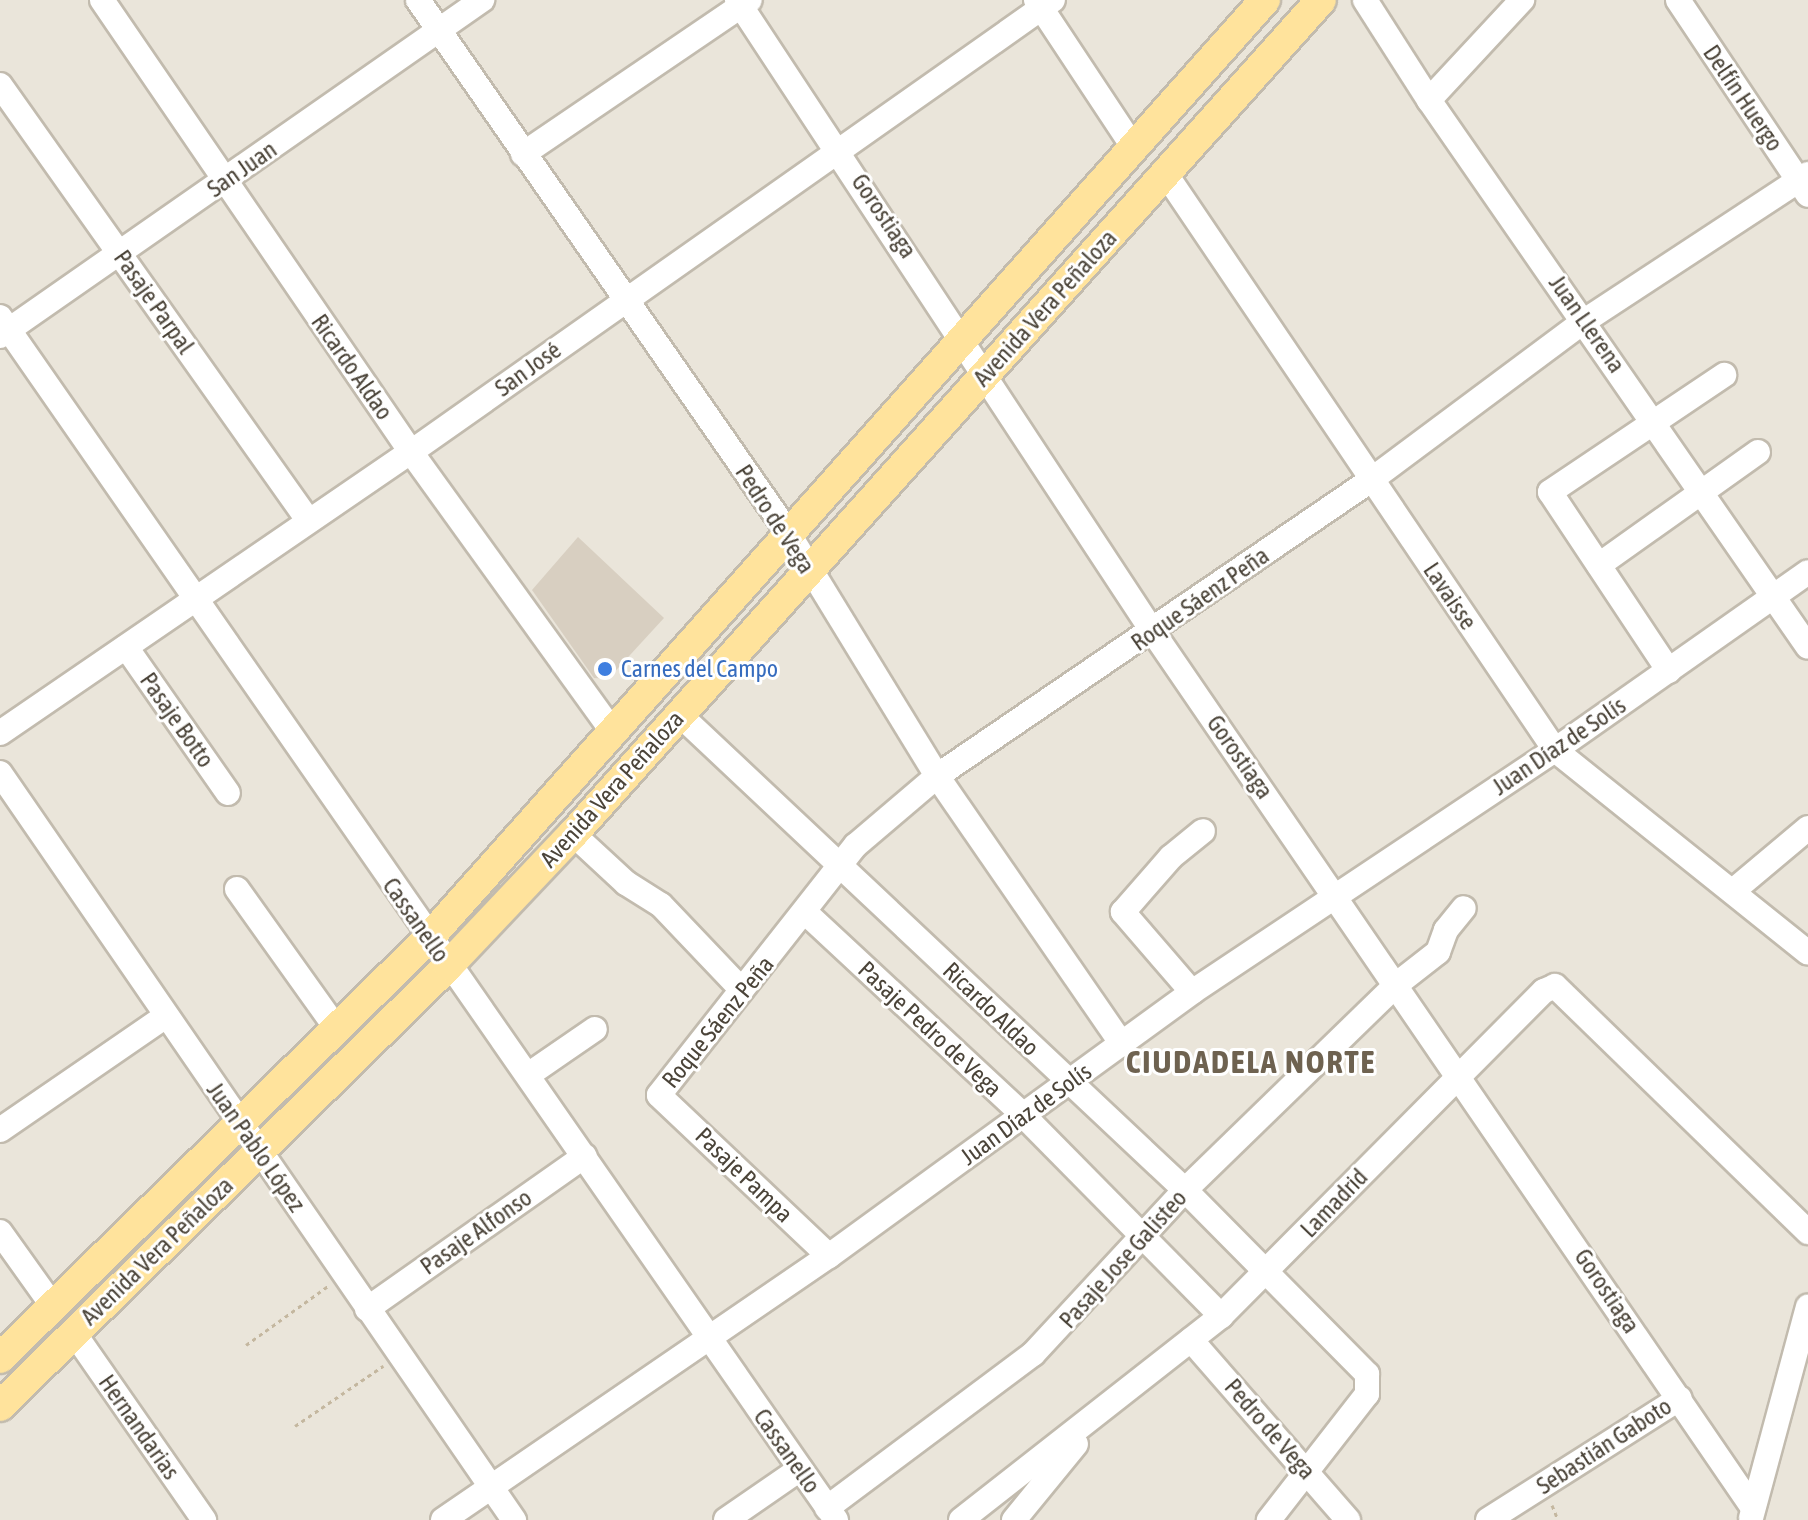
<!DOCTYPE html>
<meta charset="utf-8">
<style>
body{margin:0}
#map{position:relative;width:1808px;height:1520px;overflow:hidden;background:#f6f3ec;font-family:"Asap Condensed",sans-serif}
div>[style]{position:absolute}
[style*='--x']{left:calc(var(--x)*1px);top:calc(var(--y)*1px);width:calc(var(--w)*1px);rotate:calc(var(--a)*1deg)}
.residential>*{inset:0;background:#eae5da;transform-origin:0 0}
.building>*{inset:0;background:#d8cfc1}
.path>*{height:3px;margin-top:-1.5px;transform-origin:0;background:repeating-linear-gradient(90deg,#c4b79f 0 4px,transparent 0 8px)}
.roads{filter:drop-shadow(2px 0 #c2bbae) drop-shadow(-2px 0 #c2bbae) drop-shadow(0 2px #c2bbae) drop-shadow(0 -2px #c2bbae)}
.minor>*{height:24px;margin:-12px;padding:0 12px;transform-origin:12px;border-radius:12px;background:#fff}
.major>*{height:30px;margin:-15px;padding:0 15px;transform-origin:15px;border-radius:15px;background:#ffe39c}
.dots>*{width:22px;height:22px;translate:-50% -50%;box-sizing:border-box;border:4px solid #fff;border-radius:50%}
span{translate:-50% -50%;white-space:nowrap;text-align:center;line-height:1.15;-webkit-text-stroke:6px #fff;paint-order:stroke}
.street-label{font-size:24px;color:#4b4439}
.shop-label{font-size:24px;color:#366cbe}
.left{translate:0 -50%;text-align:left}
.district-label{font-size:32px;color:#6e6250;font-weight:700;letter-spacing:2px}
</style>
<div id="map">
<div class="residential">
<i style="left:0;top:0;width:1808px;height:1520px"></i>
</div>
<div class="building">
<i style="clip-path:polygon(578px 537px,664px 618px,608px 679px,594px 678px,532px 590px)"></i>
</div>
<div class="path">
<i style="--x:246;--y:1345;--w:101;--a:-35.7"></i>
<i style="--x:295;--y:1426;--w:107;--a:-34.3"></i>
<i style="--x:1552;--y:1505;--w:16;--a:68"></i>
</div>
<div class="roads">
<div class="minor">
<i style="--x:102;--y:0;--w:548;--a:55.64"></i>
<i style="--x:411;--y:452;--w:342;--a:54.2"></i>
<i style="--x:418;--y:0;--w:647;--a:55.2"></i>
<i style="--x:787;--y:531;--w:287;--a:58.5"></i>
<i style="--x:937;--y:776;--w:326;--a:55.4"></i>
<i style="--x:737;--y:0;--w:757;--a:56.65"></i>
<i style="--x:1153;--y:632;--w:1062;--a:55.59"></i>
<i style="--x:1036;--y:0;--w:174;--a:56.5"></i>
<i style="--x:1365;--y:0;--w:119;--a:57.4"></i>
<i style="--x:1429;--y:100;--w:665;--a:55.28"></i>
<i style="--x:1678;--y:0;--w:234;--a:56.3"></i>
<i style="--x:0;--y:85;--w:533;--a:54.7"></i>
<i style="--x:1429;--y:100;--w:137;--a:-47.1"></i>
<i style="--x:523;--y:154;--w:274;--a:-34.2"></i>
<i style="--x:1165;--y:173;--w:696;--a:55.94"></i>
<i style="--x:1555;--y:750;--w:324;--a:38.7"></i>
<i style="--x:0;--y:317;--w:1465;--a:55.2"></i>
<i style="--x:0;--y:336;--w:588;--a:-34.88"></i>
<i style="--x:1599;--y:565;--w:195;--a:-35.4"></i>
<i style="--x:126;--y:647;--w:178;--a:55.1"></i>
<i style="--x:1669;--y:671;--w:215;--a:-123.6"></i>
<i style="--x:1550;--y:492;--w:210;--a:-33.9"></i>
<i style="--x:680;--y:715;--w:693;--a:43.25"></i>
<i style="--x:1185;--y:1190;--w:259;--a:45.3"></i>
<i style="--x:1367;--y:1374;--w:20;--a:90"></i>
<i style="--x:1367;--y:1394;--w:160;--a:127.9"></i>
<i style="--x:0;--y:733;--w:498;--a:-34.4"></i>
<i style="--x:411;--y:452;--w:785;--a:-35.15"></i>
<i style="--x:0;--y:773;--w:907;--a:55.47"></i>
<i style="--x:573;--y:834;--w:72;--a:42.8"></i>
<i style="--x:626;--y:883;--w:41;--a:32.2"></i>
<i style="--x:661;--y:905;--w:117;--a:46.4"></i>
<i style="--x:237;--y:889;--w:172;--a:54.5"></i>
<i style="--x:1733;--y:891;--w:98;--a:-40"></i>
<i style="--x:807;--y:914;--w:296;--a:42.9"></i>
<i style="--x:1024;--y:1116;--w:281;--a:45.4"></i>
<i style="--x:1192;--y:992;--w:106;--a:-130.8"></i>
<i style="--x:1123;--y:912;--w:73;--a:-48.9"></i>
<i style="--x:1171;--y:857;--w:41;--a:-39.1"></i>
<i style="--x:528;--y:1075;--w:81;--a:-34.5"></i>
<i style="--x:0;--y:1130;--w:201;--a:-34.5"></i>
<i style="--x:0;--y:1232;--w:90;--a:54.5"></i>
<i style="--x:829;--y:1256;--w:234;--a:-136.6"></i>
<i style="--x:659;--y:1095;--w:318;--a:-51.8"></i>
<i style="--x:856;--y:845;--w:106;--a:-40.4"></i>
<i style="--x:937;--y:776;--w:525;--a:-34.3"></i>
<i style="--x:1371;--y:480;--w:268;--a:-36.7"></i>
<i style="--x:1586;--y:320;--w:266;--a:-33.3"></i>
<i style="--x:367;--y:1309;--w:266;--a:-35.1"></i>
<i style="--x:74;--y:1333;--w:228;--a:55.2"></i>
<i style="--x:1191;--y:1340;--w:239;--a:48.9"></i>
<i style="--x:827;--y:1508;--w:257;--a:-36.8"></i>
<i style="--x:1033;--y:1354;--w:224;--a:-47.2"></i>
<i style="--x:1185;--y:1190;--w:296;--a:-44.2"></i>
<i style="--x:1397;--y:984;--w:52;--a:-38"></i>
<i style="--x:1438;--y:952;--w:23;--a:-70"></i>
<i style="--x:1446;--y:930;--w:28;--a:-51"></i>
<i style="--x:1751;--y:1518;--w:219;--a:-74.9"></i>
<i style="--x:443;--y:1520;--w:468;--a:-34.4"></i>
<i style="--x:829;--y:1256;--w:449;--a:-36"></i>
<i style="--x:1192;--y:992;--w:436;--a:-33.7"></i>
<i style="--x:1555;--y:750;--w:309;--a:-35.1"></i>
<i style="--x:726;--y:1520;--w:90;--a:-34.6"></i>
<i style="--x:961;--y:1520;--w:330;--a:-38.1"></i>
<i style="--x:1221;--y:1316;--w:458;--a:-45.2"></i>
<i style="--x:1544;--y:991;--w:12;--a:-24"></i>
<i style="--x:1555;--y:986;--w:353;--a:44.2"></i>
<i style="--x:1014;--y:1520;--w:98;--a:-50.8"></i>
<i style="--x:1488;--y:1520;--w:227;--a:-32.4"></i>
</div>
<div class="major">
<i style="--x:0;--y:1358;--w:599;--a:-44.39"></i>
<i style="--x:428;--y:939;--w:1258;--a:-48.29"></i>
<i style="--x:0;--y:1406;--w:628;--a:-44.48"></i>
<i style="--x:448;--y:966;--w:182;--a:-46.6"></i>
<i style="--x:573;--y:834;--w:1120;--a:-48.11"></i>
</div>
</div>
<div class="dots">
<i style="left:605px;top:669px;background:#3f7fe0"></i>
</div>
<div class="street-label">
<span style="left:1743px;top:98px;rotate:56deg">Delfín Huergo</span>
<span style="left:242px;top:169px;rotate:-35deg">San Juan</span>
<span style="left:884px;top:216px;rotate:56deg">Gorostiaga</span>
<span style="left:154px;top:302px;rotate:55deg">Pasaje Parpal</span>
<span style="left:1045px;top:308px;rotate:-48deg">Avenida Vera Peñaloza</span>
<span style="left:1587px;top:324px;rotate:55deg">Juan Llerena</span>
<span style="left:352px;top:367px;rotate:55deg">Ricardo Aldao</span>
<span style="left:528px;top:369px;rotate:-36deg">San José</span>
<span style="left:775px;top:519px;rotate:57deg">Pedro de Vega</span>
<span style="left:1450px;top:596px;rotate:56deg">Lavaisse</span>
<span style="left:1200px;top:599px;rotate:-35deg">Roque Sáenz Peña</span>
<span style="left:177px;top:720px;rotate:55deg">Pasaje Botto</span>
<span style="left:1559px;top:746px;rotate:-34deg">Juan Díaz de Solís</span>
<span style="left:1240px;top:757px;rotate:55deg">Gorostiaga</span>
<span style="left:612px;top:789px;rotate:-48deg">Avenida Vera Peñaloza</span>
<span style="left:416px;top:920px;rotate:55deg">Cassanello</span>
<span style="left:991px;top:1009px;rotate:44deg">Ricardo Aldao</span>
<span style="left:718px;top:1022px;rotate:-51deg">Roque Sáenz Peña</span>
<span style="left:930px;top:1029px;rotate:43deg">Pasaje Pedro de Vega</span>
<span style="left:1026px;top:1114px;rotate:-36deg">Juan Díaz de Solís</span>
<span style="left:256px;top:1147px;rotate:55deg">Juan Pablo López</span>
<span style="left:744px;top:1175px;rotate:44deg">Pasaje Pampa</span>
<span style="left:1334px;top:1203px;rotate:-46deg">Lamadrid</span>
<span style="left:476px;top:1232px;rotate:-35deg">Pasaje Alfonso</span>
<span style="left:157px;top:1251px;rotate:-44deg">Avenida Vera Peñaloza</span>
<span style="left:1123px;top:1259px;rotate:-48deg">Pasaje Jose Galisteo</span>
<span style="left:1607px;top:1291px;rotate:56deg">Gorostiaga</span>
<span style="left:139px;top:1427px;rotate:55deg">Hernandarias</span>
<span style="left:1270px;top:1429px;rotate:49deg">Pedro de Vega</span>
<span style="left:1604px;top:1446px;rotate:-33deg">Sebastián Gaboto</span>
<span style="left:787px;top:1451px;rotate:55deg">Cassanello</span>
</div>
<div class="shop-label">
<span class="left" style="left:621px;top:669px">Carnes del Campo</span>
</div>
<div class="district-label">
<span style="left:1251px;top:1062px">CIUDADELA NORTE</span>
</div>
</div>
